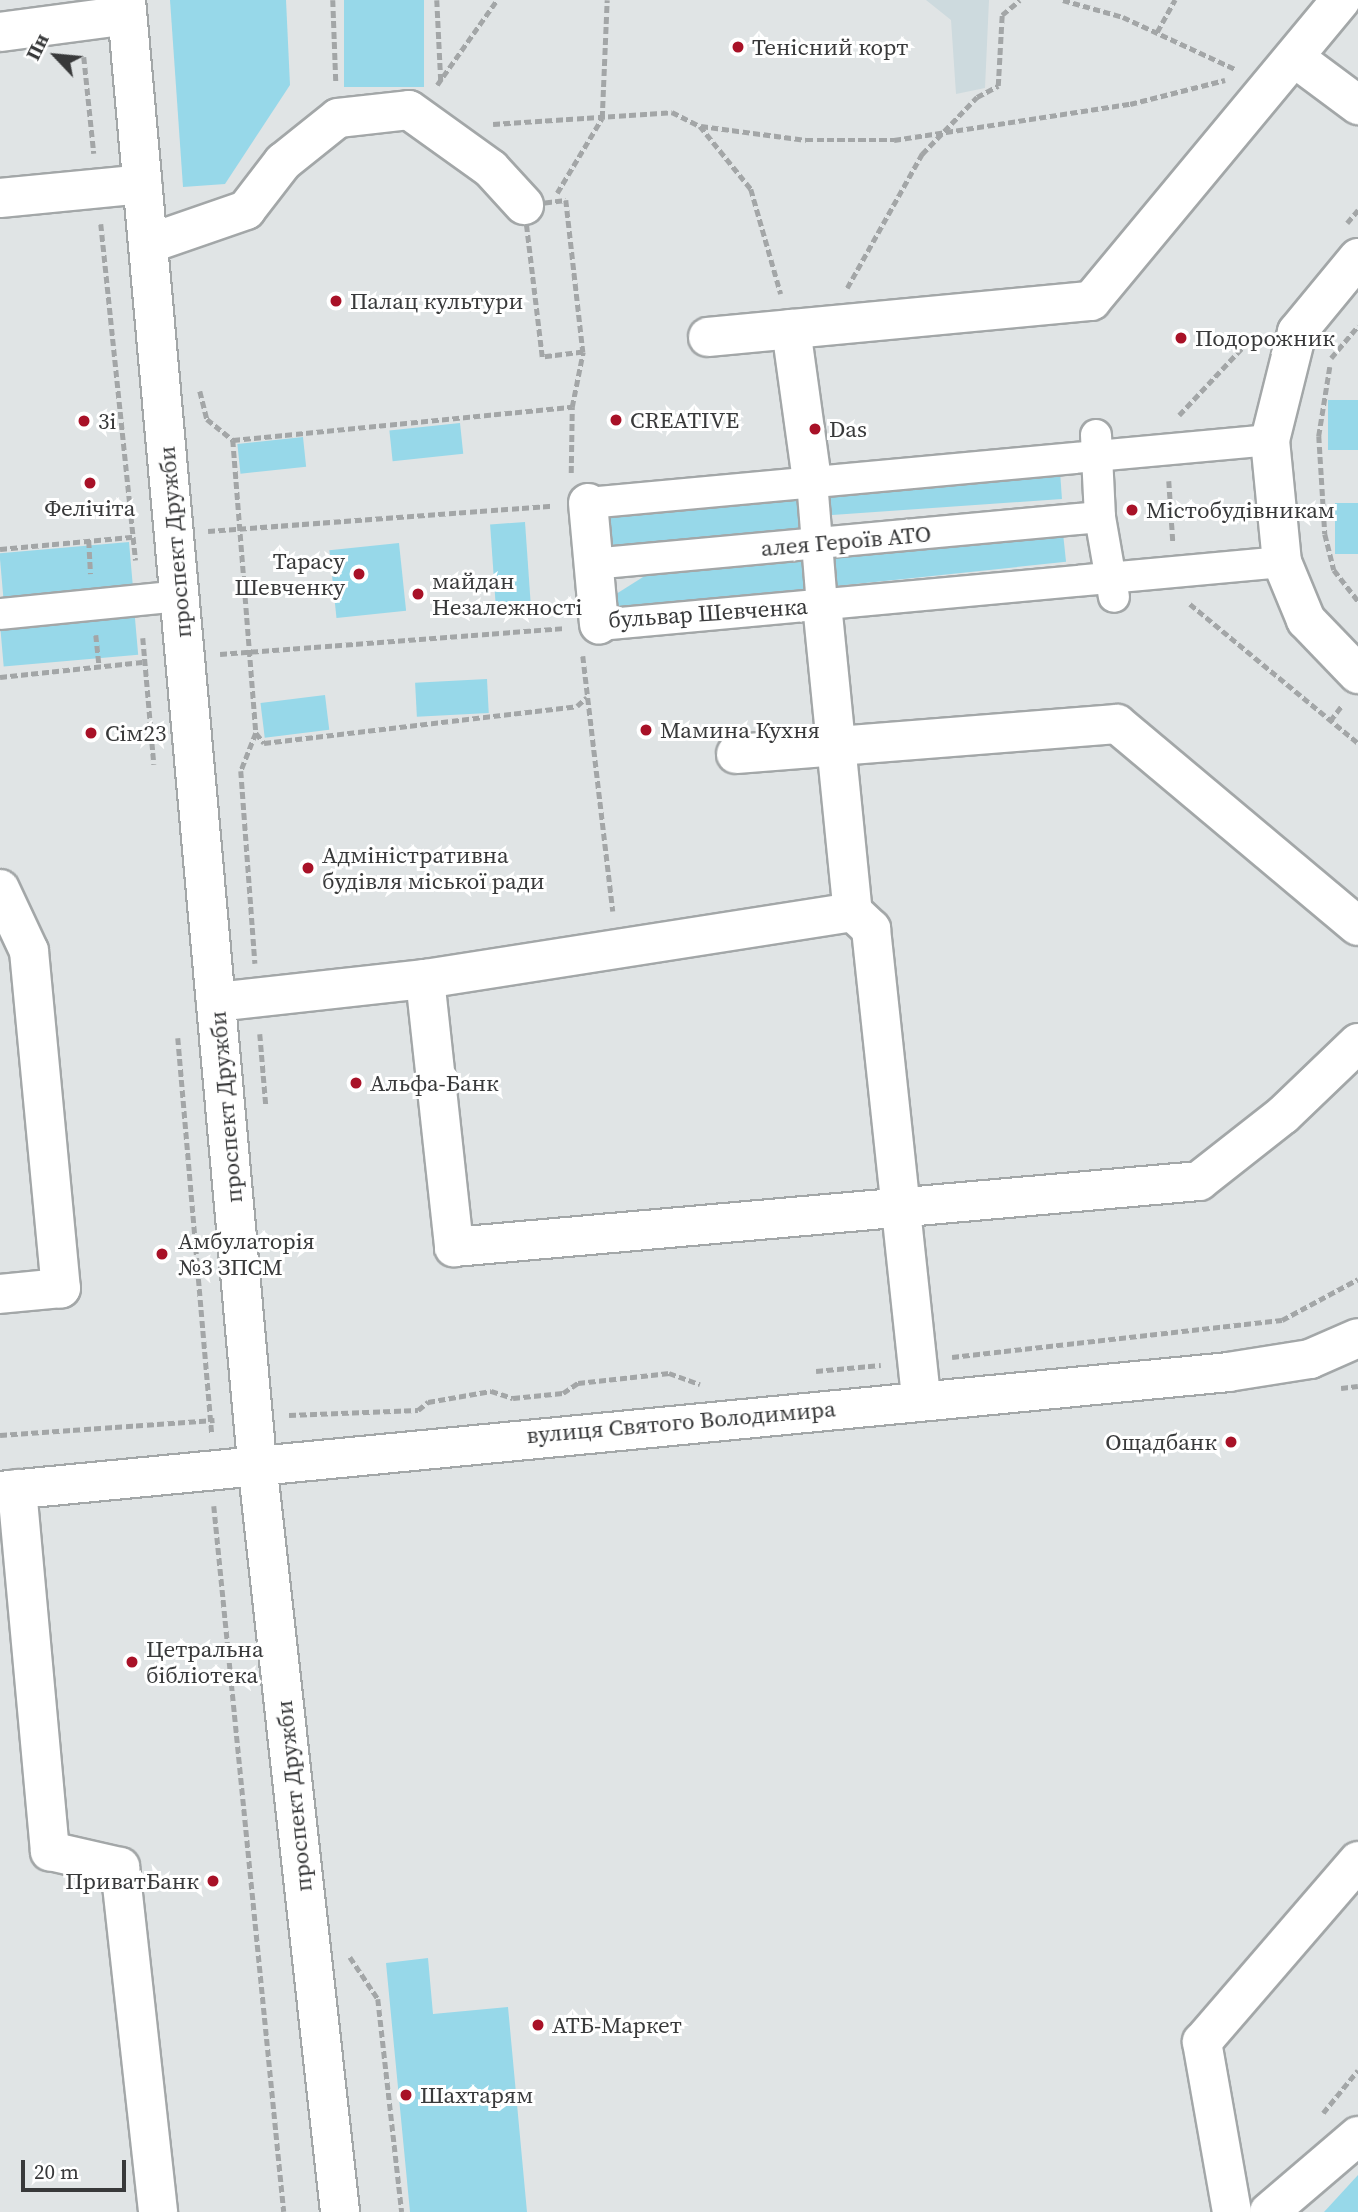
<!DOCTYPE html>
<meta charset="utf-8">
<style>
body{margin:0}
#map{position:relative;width:1358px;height:2212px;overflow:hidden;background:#e0e4e5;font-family:"Source Serif 4",serif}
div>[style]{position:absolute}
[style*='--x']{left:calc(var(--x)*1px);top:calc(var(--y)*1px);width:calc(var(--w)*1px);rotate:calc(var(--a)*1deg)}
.built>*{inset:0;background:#cddade}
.green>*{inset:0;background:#97d8e9;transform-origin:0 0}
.path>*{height:4.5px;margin-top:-2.25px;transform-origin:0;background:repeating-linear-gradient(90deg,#a3a6a7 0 7px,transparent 0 10.5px)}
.roads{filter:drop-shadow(2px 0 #a3a7a8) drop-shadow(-2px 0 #a3a7a8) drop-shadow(0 2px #a3a7a8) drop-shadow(0 -2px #a3a7a8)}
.pedestrian>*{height:30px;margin:-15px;padding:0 15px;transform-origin:15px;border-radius:15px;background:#fff}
.minor>*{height:38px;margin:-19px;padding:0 19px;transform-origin:19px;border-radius:19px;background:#fff}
.tertiary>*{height:38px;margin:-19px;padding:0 19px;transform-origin:19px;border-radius:19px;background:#fff}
.dots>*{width:19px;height:19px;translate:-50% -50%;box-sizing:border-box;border:4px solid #fff;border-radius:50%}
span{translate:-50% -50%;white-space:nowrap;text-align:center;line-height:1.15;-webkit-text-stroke:6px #fff;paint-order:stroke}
.poi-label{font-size:23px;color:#38393a}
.left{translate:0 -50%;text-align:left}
.right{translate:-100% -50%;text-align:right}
.street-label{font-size:23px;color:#38393a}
.north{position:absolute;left:21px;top:21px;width:70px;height:70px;-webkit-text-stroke:5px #fff;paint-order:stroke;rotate:296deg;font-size:19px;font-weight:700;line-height:28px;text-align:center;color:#38393a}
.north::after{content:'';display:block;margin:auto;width:24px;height:32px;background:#38393a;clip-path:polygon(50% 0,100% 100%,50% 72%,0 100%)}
.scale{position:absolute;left:21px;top:2160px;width:105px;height:32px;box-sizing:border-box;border:4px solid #38393a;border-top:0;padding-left:9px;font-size:21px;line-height:24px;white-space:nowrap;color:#38393a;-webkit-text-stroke:5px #fff;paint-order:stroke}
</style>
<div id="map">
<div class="built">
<i style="clip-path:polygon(926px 0,989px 0,985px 88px,956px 94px,951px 20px)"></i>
</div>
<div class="green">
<i style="clip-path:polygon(170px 0,286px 0,290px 85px,225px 184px,183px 187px)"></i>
<i style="left:344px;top:0;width:80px;height:87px"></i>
<i style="left:1358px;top:400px;width:50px;height:30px;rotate:90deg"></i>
<i style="left:460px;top:423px;width:31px;height:71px;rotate:84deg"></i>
<i style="left:303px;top:437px;width:30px;height:66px;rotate:84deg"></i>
<i style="left:1060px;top:471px;width:28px;height:234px;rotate:86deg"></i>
<i style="left:797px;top:498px;width:31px;height:199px;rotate:84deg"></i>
<i style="left:1358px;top:503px;width:51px;height:23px;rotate:90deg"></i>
<i style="left:525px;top:522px;width:92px;height:35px;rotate:86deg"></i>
<i style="left:1063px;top:533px;width:29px;height:233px;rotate:84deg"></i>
<i style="left:129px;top:542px;width:47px;height:130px;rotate:85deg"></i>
<i style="left:399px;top:543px;width:68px;height:70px;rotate:84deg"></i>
<i style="clip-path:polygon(802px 558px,805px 589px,606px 608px,605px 601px,651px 572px)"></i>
<i style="left:134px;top:607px;width:48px;height:135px;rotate:85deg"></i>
<i style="left:487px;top:679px;width:34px;height:72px;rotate:87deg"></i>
<i style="left:325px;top:695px;width:35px;height:65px;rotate:83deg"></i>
<i style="clip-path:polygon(428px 1958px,433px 2014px,508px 2007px,527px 2212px,410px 2212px,386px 1963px)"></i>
<i style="clip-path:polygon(1358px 2175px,1358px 2212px,1324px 2212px)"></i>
</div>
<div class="path">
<i style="--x:333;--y:0;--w:83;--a:87.9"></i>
<i style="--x:437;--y:0;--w:81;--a:87.2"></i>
<i style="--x:1063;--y:0;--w:62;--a:15.8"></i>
<i style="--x:1123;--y:17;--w:123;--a:24.9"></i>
<i style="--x:1157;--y:32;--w:37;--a:-61"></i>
<i style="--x:84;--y:57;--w:97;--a:84.1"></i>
<i style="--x:437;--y:85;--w:104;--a:-54.8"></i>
<i style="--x:493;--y:124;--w:179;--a:-3.8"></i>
<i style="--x:672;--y:112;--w:31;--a:27"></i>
<i style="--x:700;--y:126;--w:81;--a:51"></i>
<i style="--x:751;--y:189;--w:109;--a:74.1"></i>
<i style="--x:701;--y:126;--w:106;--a:7.6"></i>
<i style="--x:806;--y:140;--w:88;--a:0"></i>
<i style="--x:894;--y:140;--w:239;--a:-8.7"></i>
<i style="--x:1130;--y:104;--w:98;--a:-14.2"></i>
<i style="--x:557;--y:193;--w:87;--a:-59"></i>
<i style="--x:602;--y:118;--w:118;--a:-87.6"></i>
<i style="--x:566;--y:200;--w:153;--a:83.6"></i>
<i style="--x:583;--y:352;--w:41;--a:173"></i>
<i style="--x:542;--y:357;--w:153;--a:-96.8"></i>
<i style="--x:524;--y:205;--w:42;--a:-6.8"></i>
<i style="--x:1347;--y:223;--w:17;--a:-50"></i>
<i style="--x:101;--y:224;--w:338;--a:84.1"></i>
<i style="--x:847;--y:288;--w:154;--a:-60.8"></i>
<i style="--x:922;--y:154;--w:79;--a:-46"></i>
<i style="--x:977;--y:97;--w:24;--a:-28"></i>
<i style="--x:998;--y:86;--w:71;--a:-86.8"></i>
<i style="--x:1002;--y:15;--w:23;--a:-40"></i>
<i style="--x:1331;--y:358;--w:42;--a:-49.8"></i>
<i style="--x:1330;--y:367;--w:70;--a:99.1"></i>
<i style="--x:1319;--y:436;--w:98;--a:86.5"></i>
<i style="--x:1325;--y:534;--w:37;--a:76"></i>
<i style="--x:1334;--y:570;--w:39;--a:52"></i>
<i style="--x:200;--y:391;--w:29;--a:76"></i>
<i style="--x:207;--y:419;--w:33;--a:39"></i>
<i style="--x:233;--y:440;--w:294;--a:85.5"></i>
<i style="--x:256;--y:733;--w:41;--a:111.5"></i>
<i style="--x:241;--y:771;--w:193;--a:85.8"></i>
<i style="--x:1179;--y:415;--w:114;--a:-46.8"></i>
<i style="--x:233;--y:440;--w:341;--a:-5.6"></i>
<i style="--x:571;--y:473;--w:66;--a:-89.1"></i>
<i style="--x:572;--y:407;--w:56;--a:-78.7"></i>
<i style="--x:1169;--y:481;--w:61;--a:86.2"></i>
<i style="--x:208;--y:531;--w:345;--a:-4.2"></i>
<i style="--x:89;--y:541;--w:33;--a:87"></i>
<i style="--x:0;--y:549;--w:134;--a:-5.2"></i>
<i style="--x:1190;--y:604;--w:218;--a:39.6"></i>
<i style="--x:96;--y:635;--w:30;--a:84"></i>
<i style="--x:143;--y:638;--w:127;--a:85"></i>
<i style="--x:220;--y:654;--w:345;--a:-4.3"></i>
<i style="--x:583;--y:656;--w:257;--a:83.3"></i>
<i style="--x:0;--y:677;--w:143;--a:-6"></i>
<i style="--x:1330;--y:721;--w:20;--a:-53"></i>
<i style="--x:256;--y:733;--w:13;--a:51"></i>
<i style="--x:264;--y:743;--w:315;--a:-6.7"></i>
<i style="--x:577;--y:706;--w:13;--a:-42"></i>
<i style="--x:260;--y:1034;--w:72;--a:85.2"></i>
<i style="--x:178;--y:1038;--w:397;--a:85.1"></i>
<i style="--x:952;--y:1357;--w:332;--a:-6.4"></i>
<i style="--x:1282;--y:1320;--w:86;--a:-28.3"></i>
<i style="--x:816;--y:1371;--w:65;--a:-5.3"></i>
<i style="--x:1341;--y:1388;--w:17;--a:-7"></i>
<i style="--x:289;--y:1415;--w:129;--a:-2.2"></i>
<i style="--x:418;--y:1410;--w:13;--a:-39"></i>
<i style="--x:428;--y:1402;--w:64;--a:-9.9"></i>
<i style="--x:491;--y:1391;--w:23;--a:18"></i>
<i style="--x:513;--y:1398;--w:50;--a:-5.7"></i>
<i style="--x:563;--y:1393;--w:18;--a:-34"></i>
<i style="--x:578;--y:1383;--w:92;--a:-6.3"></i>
<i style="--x:669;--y:1373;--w:33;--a:20"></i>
<i style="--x:0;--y:1435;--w:215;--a:-4"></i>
<i style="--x:214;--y:1506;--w:709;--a:84.34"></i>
<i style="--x:350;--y:1957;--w:50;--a:56.3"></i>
<i style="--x:378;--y:1999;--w:214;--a:83.6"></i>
<i style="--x:1323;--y:2113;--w:55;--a:-50.9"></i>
</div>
<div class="roads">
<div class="pedestrian">
<i style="--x:1096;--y:435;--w:82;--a:87.2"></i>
<i style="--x:1100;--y:517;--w:81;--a:80.1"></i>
<i style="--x:812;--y:481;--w:123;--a:85.4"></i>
<i style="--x:588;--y:503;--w:685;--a:-5.28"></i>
<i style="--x:592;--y:564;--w:510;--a:-5.29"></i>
<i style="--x:0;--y:614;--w:180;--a:-5.7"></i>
<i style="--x:599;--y:625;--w:686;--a:-5.27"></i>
</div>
<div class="minor">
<i style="--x:0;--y:32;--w:128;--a:-7.6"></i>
<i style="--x:1295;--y:58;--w:79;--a:36.7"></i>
<i style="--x:0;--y:198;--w:143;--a:-5.6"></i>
<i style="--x:148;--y:244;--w:104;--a:-19.1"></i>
<i style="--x:246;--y:210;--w:61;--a:-52.4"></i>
<i style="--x:283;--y:162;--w:70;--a:-38.7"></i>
<i style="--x:338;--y:118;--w:71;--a:-6.4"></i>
<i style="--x:409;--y:110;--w:101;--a:35.7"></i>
<i style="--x:491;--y:169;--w:49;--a:47.5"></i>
<i style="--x:791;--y:329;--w:153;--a:82.1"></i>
<i style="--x:708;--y:337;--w:385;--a:-5.4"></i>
<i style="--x:1091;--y:301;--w:391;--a:-50.3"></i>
<i style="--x:588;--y:503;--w:122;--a:84.8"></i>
<i style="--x:822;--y:604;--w:310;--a:84.3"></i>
<i style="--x:736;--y:754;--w:382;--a:-4.5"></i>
<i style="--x:1117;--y:724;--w:314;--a:40"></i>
<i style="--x:0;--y:889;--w:68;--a:64.9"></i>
<i style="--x:29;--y:951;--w:339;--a:84.6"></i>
<i style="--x:61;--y:1288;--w:61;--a:174.4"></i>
<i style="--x:425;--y:979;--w:270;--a:83.8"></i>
<i style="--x:454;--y:1247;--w:748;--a:-5.06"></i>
<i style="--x:1199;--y:1181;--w:107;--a:-38.2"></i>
<i style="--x:1283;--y:1115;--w:104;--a:-43.8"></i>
<i style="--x:216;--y:1002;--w:210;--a:-6.3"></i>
<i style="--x:425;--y:979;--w:433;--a:-8.9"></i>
<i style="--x:853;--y:912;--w:25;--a:43"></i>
<i style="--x:871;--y:929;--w:474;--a:83.9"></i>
<i style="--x:17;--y:1489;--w:364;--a:84.8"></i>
<i style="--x:50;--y:1851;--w:72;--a:12.9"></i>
<i style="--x:120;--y:1867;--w:347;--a:83.7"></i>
<i style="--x:1232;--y:2212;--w:173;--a:-100"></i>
<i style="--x:1202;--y:2042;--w:239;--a:-49.2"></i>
</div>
<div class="tertiary">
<i style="--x:126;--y:0;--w:1468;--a:84.88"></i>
<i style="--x:257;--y:1462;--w:755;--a:83.68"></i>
<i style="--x:1358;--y:258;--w:96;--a:129.5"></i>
<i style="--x:1297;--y:332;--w:111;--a:104"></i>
<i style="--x:1270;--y:440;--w:123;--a:84.4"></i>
<i style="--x:1282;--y:562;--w:63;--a:67.5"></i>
<i style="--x:1306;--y:620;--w:75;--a:46.1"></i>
<i style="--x:0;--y:1491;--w:1234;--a:-5.53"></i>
<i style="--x:1228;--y:1372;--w:83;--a:-9"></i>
<i style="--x:1310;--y:1359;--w:52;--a:-23.6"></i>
<i style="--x:1269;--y:2212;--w:117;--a:-40.5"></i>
</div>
</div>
<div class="dots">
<i style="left:738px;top:47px;background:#a81127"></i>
<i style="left:336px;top:301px;background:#a81127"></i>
<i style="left:1181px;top:338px;background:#a81127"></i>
<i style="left:616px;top:420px;background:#a81127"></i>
<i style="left:84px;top:421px;background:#a81127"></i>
<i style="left:815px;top:429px;background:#a81127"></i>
<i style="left:90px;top:483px;background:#a81127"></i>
<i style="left:1132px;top:510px;background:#a81127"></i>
<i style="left:359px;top:574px;background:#a81127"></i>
<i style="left:418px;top:594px;background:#a81127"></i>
<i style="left:646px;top:730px;background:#a81127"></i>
<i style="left:91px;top:733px;background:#a81127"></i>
<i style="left:308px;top:868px;background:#a81127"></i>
<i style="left:356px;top:1083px;background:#a81127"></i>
<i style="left:162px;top:1254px;background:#a81127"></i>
<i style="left:1231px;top:1442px;background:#a81127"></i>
<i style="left:132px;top:1662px;background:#a81127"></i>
<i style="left:213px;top:1881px;background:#a81127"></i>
<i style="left:538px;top:2025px;background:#a81127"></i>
<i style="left:406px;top:2095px;background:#a81127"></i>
</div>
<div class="poi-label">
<span class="left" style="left:752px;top:47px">Тенісний корт</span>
<span class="left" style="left:350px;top:301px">Палац культури</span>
<span class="left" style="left:1195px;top:338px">Подорожник</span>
<span class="left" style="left:630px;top:420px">CREATIVE</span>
<span class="left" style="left:98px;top:421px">3і</span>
<span class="left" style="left:829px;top:429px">Das</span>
<span style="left:90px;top:508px">Фелічіта</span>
<span class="left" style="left:1146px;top:510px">Містобудівникам</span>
<span class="right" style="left:345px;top:574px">Тарасу<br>Шевченку</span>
<span class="left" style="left:432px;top:594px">майдан<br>Незалежності</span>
<span class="left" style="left:660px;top:730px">Мамина Кухня</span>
<span class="left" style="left:105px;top:733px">Сім23</span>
<span class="left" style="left:322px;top:868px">Адміністративна<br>будівля міської ради</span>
<span class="left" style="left:370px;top:1083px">Альфа-Банк</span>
<span class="left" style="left:178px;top:1254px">Амбулаторія<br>№3 ЗПСМ</span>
<span class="right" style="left:1217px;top:1442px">Ощадбанк</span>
<span class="left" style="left:146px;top:1662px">Цетральна<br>бібліотека</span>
<span class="right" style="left:199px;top:1881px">ПриватБанк</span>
<span class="left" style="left:552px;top:2025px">АТБ-Маркет</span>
<span class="left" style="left:420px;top:2095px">Шахтарям</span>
</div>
<div class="street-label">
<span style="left:846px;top:541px;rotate:-5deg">алея Героїв АТО</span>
<span style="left:175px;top:542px;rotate:-95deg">проспект Дружби</span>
<span style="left:708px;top:613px;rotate:-4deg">бульвар Шевченка</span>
<span style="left:226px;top:1107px;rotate:-95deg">проспект Дружби</span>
<span style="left:681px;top:1422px;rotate:-5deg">вулиця Святого Володимира</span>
<span style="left:294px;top:1796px;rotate:-96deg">проспект Дружби</span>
</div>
<div class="north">Пн</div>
<div class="scale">20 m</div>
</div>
